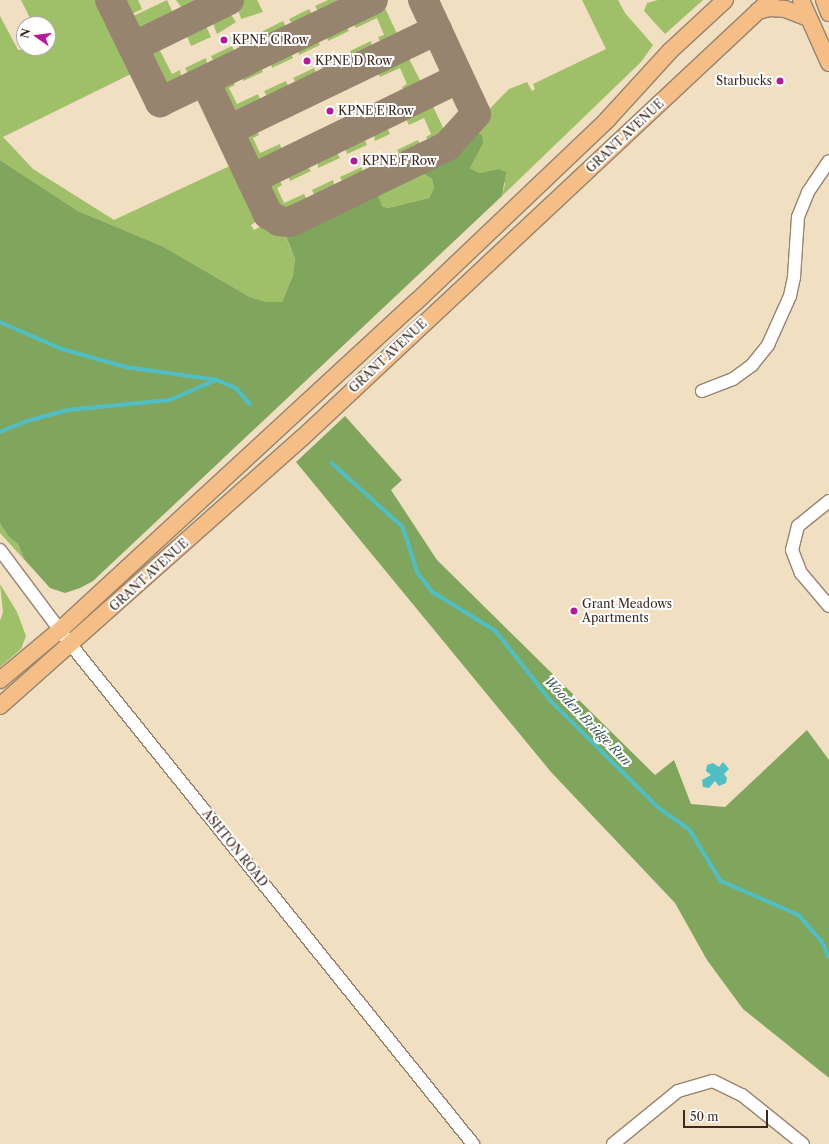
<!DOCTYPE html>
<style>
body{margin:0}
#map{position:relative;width:829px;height:1144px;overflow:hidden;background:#f0dfc0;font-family:"Libre Caslon Text",serif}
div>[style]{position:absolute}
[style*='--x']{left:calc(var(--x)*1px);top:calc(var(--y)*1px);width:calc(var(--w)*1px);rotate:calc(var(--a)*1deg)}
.green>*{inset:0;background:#9fbf68}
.forest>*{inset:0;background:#7fa65c}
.water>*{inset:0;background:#50bfc5}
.stream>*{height:3.5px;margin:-1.75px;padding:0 1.75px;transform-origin:1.75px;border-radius:1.75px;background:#50bfc5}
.taxiway>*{height:30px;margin:-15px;padding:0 15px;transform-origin:15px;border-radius:15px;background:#96846f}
.roads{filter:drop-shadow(1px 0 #96846f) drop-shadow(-1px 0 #96846f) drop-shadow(0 1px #96846f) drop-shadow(0 -1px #96846f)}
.minor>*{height:12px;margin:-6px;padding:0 6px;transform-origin:6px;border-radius:6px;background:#fff}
.major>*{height:16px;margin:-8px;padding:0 8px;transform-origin:8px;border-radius:8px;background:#f6be87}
.dots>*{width:11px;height:11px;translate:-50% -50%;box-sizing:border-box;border:2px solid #fff;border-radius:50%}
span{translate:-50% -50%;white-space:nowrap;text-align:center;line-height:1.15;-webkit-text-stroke:4px #fff;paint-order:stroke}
.poi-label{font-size:12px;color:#3b2a1e}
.left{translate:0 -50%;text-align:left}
.right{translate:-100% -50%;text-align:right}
.street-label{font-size:12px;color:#3b2a1e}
.water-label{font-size:13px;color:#425e58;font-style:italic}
.north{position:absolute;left:16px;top:16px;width:40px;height:40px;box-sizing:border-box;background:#fff;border:1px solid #b1aaa5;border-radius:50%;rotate:284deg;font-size:11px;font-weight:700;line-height:16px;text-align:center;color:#3b2a1e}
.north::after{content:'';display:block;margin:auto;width:14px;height:18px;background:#b5179e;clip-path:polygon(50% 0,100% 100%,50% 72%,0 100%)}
.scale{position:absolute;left:683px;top:1110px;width:85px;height:18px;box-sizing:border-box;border:2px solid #3b2a1e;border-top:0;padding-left:5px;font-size:12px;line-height:14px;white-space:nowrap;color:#3b2a1e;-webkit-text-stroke:3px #fff;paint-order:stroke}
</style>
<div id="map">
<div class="green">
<i style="clip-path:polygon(21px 0,102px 0,135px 72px,3px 137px,33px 169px,114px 220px,236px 163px,263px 217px,251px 225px,254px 230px,267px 223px,278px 228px,290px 229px,286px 237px,295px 259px,293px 275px,282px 302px,267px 302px,250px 297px,162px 246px,78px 211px,0 160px,0 16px,18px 50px,48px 48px,48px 24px,33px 24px)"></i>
<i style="clip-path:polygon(116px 0,138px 0,142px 9px,124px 18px)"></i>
<i style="clip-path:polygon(167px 0,174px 15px,167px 22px,144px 33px,127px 25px,125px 20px)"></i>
<i style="clip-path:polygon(176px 0,205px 0,203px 5px,185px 12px)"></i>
<i style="clip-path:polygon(244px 0,257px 0,263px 12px,241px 19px,237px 6px)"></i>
<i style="clip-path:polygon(328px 0,337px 0,338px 8px,321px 16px,315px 6px)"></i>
<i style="clip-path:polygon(582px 0,618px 0,625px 13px,653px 45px,641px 62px,502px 196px,505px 184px,498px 169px,479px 173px,470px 168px,474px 160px,477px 132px,469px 130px,509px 89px,527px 82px,532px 91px,535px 89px,533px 84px,606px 49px)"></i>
<i style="clip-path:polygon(658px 0,703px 0,665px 34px,644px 11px,647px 3px)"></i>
<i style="clip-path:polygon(379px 4px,384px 6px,399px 38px,387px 46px,382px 45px,378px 37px,384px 35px,377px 18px,356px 28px,353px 23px,355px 16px)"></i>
<i style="clip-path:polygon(227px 9px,236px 22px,217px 34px,211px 18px)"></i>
<i style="clip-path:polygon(309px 9px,312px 14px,312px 21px,303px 27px,294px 27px,289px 19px)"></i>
<i style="clip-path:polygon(201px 21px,205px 24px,211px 37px,191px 46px,185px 31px)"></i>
<i style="clip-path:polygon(283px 21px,286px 27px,285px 34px,273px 40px,266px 37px,263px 31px)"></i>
<i style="clip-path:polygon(340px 23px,344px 23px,349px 31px,328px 41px,325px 30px)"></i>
<i style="clip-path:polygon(258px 33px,261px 40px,259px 47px,246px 52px,240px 50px,237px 43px)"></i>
<i style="clip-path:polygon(314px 35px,320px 45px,299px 55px,297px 43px)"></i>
<i style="clip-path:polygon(371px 41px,373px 52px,360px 59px,354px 58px,350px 51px)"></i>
<i style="clip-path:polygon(156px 43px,172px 74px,180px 70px,182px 82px,168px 88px,155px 83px,143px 60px,145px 48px)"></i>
<i style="clip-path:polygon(232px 46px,235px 53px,232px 59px,219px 65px,214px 63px,211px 56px)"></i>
<i style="clip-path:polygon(285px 49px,289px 50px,293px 58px,272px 68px,270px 56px)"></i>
<i style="clip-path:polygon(406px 53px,423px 86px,422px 90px,411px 96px,406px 94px,402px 87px,407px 84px,400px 68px,380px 77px,377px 70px,381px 64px)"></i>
<i style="clip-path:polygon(343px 54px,346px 62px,344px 66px,333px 73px,323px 70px,321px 64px)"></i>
<i style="clip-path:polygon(206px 58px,208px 70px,195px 77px,190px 77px,185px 68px)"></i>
<i style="clip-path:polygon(255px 63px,260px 65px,263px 72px,243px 81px,241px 71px)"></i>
<i style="clip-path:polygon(314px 68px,317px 74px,316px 80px,305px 85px,297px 85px,293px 78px)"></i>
<i style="clip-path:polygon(228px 76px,235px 85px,229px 88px,237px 104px,258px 94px,261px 101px,259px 107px,238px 116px,228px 113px,216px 88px,218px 80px)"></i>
<i style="clip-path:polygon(286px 81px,289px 88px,286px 94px,273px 99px,267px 97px,264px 91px)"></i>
<i style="clip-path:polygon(427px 103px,432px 104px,445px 132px,443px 138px,433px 146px,426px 137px,431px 134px,424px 118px,409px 125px,406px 119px,406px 113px)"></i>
<i style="clip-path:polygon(385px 123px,390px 134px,375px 141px,373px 129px)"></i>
<i style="clip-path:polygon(250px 126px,256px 127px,259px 135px,253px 138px,260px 153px,280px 144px,283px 155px,262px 166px,252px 162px,240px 137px,244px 128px)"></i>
<i style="clip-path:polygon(359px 136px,363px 136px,367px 145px,347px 154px,344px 144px)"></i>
<i style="clip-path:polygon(418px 140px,421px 147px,419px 153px,405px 159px,402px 158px,397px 150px)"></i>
<i style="clip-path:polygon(332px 149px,336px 151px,340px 158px,318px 168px,317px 155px)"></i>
<i style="clip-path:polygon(390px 153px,393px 163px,390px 167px,378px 173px,373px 171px,368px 164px)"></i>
<i style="clip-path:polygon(304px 162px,311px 171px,290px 181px,287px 171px)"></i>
<i style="clip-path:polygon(424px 166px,421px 172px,432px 179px,434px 188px,429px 198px,388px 208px,382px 206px,372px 194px,363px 195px)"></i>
<i style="clip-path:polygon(362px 167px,363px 179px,348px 186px,344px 185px,340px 177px)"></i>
<i style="clip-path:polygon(273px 176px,278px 176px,282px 185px,277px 188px,284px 203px,304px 194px,308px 202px,306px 206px,286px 216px,276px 213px,264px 187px,267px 179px)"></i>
<i style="clip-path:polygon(333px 180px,336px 192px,322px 199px,316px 198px,312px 190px)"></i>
<i style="clip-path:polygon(0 523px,8px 536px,18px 544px,24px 559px,39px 576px,0 533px)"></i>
<i style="clip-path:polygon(0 584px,17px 612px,26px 636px,21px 649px,0 667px,0 621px,3px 612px)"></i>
</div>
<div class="forest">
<i style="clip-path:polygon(469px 130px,482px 135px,483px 143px,470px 168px,479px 173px,498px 169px,506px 172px,502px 196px,93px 581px,80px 588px,65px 593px,50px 588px,24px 559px,18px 544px,8px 536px,0 523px,0 160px,78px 211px,162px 246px,250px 297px,267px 302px,282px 302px,293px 275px,295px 259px,286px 236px,290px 229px,363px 195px,372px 194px,379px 198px,382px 206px,388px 208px,429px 198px,434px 188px,432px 179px,421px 172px,424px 166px,449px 150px)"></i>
<i style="clip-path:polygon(345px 416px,402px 480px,391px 490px,437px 560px,655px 775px,674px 760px,691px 804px,725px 807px,807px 730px,829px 760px,829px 1078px,743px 1009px,707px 960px,675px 903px,551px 772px,296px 462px)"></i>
</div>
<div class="water">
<i style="clip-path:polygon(723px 762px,729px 769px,724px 774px,727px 778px,726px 783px,719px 786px,715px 781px,709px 788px,703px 787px,702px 780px,711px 775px,706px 771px,707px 765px,713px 763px,719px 767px)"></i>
</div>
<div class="stream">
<i style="--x:0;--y:322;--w:68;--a:23.5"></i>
<i style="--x:62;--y:349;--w:66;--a:15.7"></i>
<i style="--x:126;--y:367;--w:92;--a:8.1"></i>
<i style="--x:217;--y:380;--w:21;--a:23"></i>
<i style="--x:236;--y:388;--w:21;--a:49"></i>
<i style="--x:0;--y:432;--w:29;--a:-22"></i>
<i style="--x:27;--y:421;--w:42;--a:-15"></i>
<i style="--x:68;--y:410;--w:102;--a:-5.6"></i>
<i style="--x:170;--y:400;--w:50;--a:-23.5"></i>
<i style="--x:332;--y:463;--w:96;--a:42"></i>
<i style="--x:403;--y:527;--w:48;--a:71.9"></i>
<i style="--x:418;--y:573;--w:24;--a:52"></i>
<i style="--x:433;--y:592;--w:74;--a:31.8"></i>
<i style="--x:496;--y:631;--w:89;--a:51.8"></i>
<i style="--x:551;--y:701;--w:152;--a:44.7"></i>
<i style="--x:659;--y:808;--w:38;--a:35"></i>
<i style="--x:690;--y:830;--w:60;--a:58.7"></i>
<i style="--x:721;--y:881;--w:85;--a:23.6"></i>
<i style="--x:799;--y:915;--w:35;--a:49"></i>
<i style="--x:822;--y:941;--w:17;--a:66"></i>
</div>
<div class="taxiway">
<i style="--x:110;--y:0;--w:114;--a:63.9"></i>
<i style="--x:160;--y:102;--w:236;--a:-25.6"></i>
<i style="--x:133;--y:47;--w:107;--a:-26.1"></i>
<i style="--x:205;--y:81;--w:147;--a:64.7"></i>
<i style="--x:268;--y:214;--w:13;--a:32"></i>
<i style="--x:279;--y:221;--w:10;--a:6"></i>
<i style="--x:289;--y:222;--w:11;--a:-22"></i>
<i style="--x:299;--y:218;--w:165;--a:-25.9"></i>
<i style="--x:447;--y:146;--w:43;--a:-47.8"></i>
<i style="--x:476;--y:114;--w:126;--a:-114.9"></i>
<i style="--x:229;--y:130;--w:231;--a:-25.7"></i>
<i style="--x:252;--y:179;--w:230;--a:-26"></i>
</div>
<div class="roads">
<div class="minor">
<i style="--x:702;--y:391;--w:33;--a:-21"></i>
<i style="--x:733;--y:379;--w:24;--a:-36"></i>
<i style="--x:752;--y:365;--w:26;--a:-51"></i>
<i style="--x:768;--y:345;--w:54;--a:-65.8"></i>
<i style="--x:790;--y:296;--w:19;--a:-78"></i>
<i style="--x:794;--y:277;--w:60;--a:-86.2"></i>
<i style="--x:798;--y:217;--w:27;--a:-68"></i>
<i style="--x:808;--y:192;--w:37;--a:-56"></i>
<i style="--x:829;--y:501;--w:40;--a:141"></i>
<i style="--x:798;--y:526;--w:25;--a:104"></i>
<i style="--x:792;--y:550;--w:25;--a:69"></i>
<i style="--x:801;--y:573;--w:43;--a:49.7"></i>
<i style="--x:0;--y:550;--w:119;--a:53.2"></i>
<i style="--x:71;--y:645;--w:641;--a:51.14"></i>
<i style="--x:613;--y:1144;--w:84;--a:-39.2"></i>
<i style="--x:678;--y:1091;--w:36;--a:-16"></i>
<i style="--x:713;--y:1081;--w:32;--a:26"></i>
<i style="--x:742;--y:1095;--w:78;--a:38.8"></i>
</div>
<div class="major">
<i style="--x:801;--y:0;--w:69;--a:66"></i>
<i style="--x:824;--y:0;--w:14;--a:69"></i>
<i style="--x:758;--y:11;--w:12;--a:-14"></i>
<i style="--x:770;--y:8;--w:15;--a:4"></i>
<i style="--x:785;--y:9;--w:25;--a:21"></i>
<i style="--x:0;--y:680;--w:78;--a:-39.8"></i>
<i style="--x:60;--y:630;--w:484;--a:-42.7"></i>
<i style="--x:416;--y:302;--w:264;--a:-43.6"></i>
<i style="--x:607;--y:120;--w:93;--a:-47.6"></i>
<i style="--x:670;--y:51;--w:75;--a:-42.8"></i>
<i style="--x:0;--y:706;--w:404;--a:-41.6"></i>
<i style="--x:302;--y:438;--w:641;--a:-43.1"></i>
</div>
</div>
<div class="dots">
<i style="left:224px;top:40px;background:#b5179e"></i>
<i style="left:307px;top:61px;background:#b5179e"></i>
<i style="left:780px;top:81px;background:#b5179e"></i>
<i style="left:330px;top:111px;background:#b5179e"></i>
<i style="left:354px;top:161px;background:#b5179e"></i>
<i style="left:574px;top:611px;background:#b5179e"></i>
</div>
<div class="poi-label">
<span class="left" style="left:232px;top:40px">KPNE C Row</span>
<span class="left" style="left:315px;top:61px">KPNE D Row</span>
<span class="right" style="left:772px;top:81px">Starbucks</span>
<span class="left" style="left:338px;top:111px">KPNE E Row</span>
<span class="left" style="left:362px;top:161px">KPNE F Row</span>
<span class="left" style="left:582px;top:611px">Grant Meadows<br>Apartments</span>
</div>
<div class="street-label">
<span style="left:625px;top:136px;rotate:-43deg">GRANT AVENUE</span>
<span style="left:388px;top:356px;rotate:-43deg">GRANT AVENUE</span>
<span style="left:149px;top:575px;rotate:-42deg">GRANT AVENUE</span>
<span style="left:235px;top:848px;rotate:51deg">ASHTON ROAD</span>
</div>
<div class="water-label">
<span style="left:588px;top:721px;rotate:46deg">Wooden Bridge Run</span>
</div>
<div class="north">N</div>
<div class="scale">50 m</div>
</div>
